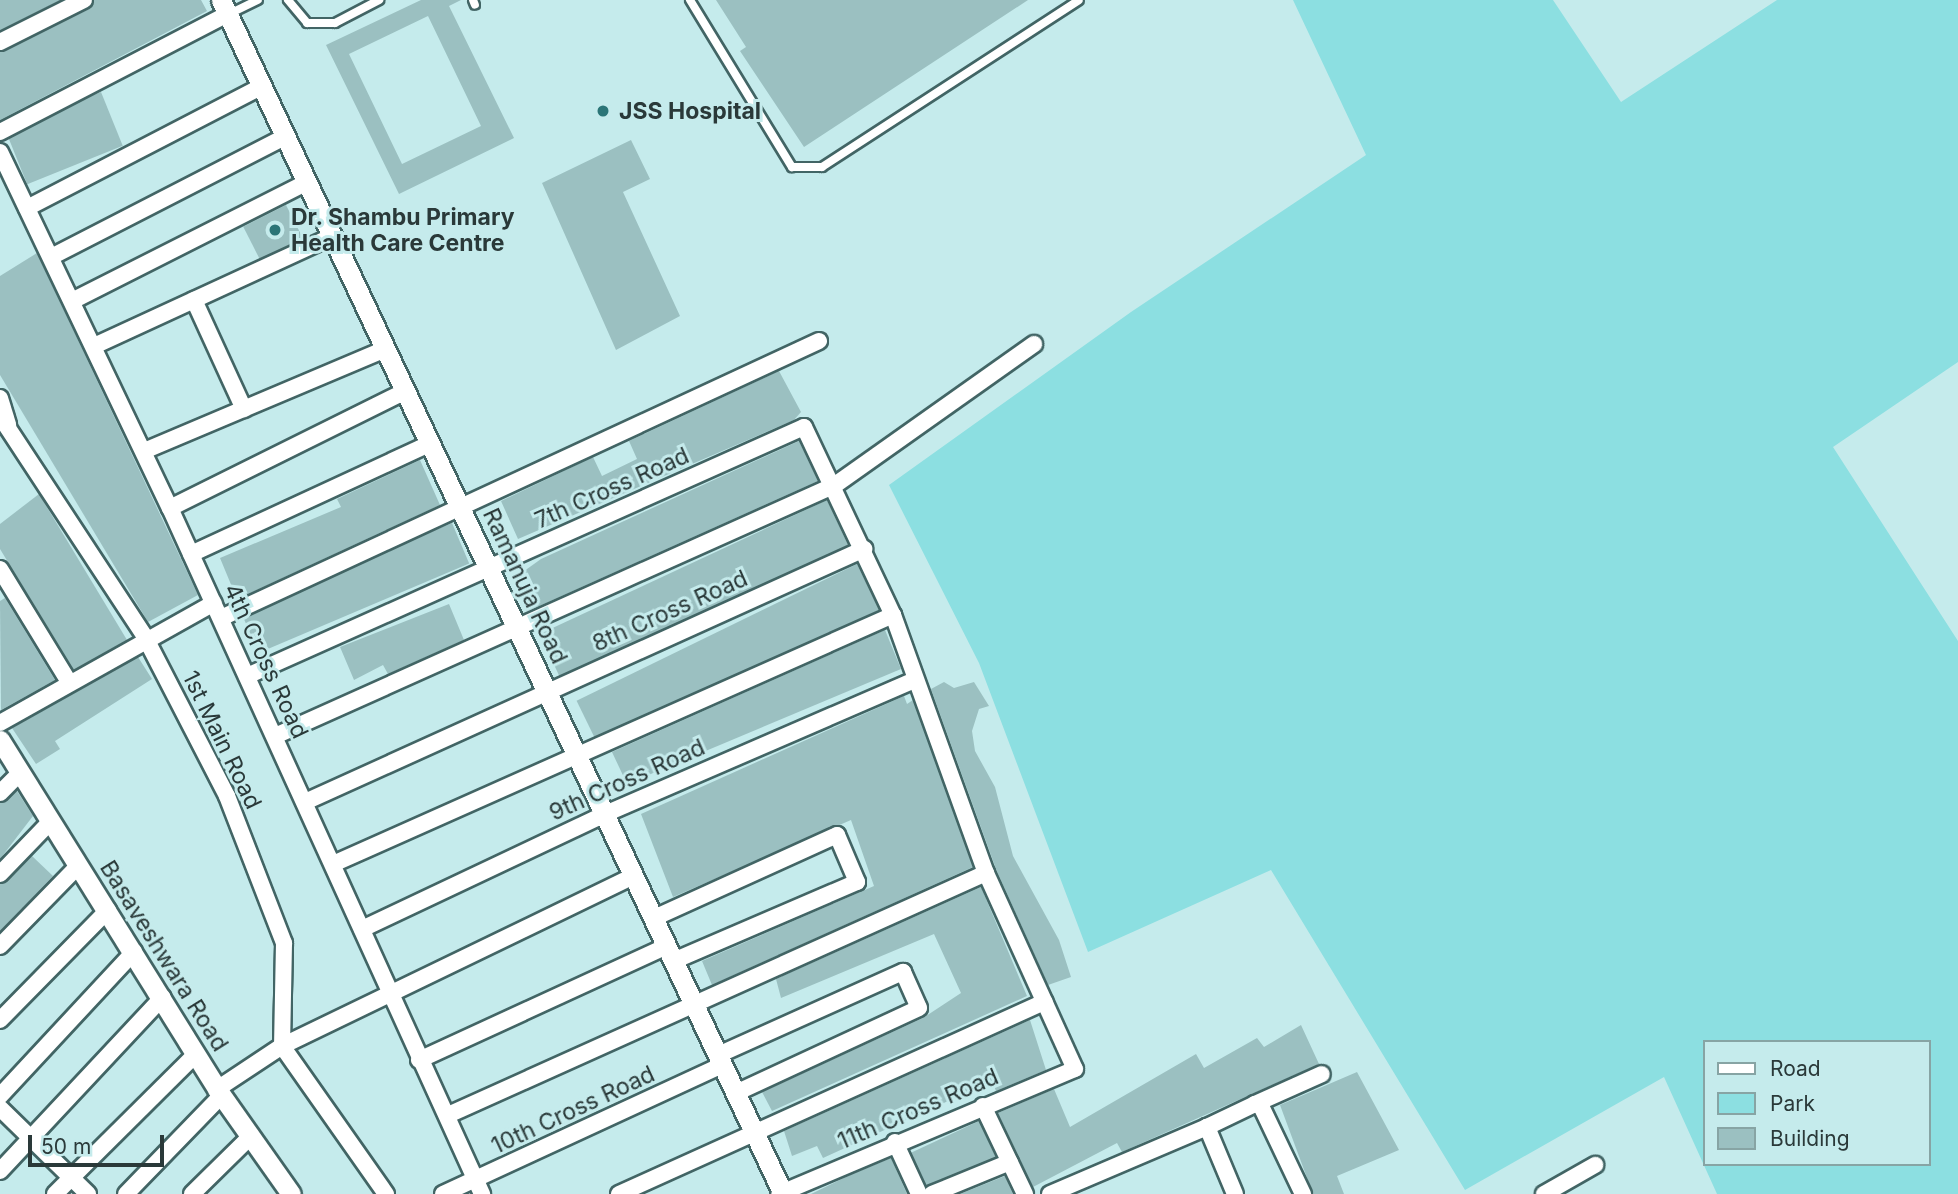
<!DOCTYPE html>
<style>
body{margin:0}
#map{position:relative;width:1958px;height:1194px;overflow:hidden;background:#c5ebec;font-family:Inter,sans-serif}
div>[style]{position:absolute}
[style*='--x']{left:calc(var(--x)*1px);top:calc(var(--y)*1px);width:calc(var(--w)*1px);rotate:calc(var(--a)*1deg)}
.green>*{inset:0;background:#8cdfe1}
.building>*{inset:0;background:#9bc0c1;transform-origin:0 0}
.roads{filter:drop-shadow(2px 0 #426565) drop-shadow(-2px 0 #426565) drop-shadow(0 2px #426565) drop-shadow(0 -2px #426565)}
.service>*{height:8px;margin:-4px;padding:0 4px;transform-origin:4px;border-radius:4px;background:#fff}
.minor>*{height:16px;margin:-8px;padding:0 8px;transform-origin:8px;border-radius:8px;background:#fff}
.tertiary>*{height:19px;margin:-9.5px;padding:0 9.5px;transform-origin:9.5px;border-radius:9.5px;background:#fff}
.dots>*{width:19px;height:19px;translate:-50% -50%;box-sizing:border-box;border:4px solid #c5ebec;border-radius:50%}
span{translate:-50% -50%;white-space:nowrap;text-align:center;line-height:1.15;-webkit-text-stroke:6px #c5ebec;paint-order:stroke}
.poi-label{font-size:23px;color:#2a3939;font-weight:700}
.left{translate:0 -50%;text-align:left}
.street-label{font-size:23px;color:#2a3939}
.legend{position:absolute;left:1703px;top:1040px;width:228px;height:126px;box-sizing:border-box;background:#c5ebec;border:2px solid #87a4a4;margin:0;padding:9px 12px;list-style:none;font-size:21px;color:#2a3939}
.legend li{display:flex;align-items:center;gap:14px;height:35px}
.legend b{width:35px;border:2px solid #87a4a4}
.scale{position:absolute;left:28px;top:1135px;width:136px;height:32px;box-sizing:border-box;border:4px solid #2a3939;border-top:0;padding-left:9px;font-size:21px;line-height:24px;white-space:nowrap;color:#2a3939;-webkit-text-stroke:5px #c5ebec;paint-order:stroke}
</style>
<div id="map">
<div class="green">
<i style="clip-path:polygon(evenodd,1293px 0,1553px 0,1621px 102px,1777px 0,1958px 0,1958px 362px,1833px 447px,1958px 641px,1958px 1194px,1717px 1194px,1664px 1077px,1465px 1190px,1271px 870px,1088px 952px,979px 663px,889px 485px,1131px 312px,1366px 155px,1293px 0,1704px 1042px,1928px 1042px,1928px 1164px,1704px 1164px,1704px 1042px)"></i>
</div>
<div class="building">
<i style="clip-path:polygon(0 0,61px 0,0 30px)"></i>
<i style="clip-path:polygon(94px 0,201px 0,207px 11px,0 120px,0 52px,89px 9px)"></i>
<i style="clip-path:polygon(evenodd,421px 0,461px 0,449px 6px,514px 138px,399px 194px,326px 45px,421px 0,428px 16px,481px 126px,402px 164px,349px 54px,428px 16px)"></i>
<i style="clip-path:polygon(716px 0,1028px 0,804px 147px,740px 51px,746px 47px)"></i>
<i style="left:101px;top:92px;width:58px;height:103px;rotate:68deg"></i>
<i style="clip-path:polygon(631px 140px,650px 179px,623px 192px,680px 316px,616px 350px,542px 183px)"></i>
<i style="left:286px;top:205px;width:37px;height:48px;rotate:63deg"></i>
<i style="clip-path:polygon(37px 253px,198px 595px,148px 622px,0 375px,0 276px)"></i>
<i style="clip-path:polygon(779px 371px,801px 412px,794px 420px,518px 539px,501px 501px,593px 457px,602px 476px,637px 459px,629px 441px)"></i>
<i style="clip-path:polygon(799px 441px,818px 481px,526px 612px,513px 579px,541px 559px)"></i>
<i style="clip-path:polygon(420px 460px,440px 505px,237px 599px,220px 558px,341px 507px,337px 499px)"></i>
<i style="clip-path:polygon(39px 494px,127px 640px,74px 670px,0 549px,0 524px)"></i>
<i style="left:827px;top:500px;width:50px;height:317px;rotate:65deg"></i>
<i style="left:452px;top:523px;width:44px;height:229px;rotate:67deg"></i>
<i style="left:857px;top:564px;width:51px;height:312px;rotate:64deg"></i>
<i style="clip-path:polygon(5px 598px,55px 680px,1px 710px,0 601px)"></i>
<i style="clip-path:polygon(449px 604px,464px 640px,388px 674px,383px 665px,354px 680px,340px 647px)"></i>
<i style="clip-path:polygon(885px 630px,901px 669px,627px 784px,612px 752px)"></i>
<i style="clip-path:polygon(138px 657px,152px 679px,55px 741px,60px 749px,36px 764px,12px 728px)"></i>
<i style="clip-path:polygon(944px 682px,954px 688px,974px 682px,989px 706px,979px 709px,972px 731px,975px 751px,995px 787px,1013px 856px,1059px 940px,1071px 977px,1048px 985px,996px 869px,931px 689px)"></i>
<i style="clip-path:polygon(904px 696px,907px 704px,913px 700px,973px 867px,712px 985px,702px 961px,874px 886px,851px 820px,673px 897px,641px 814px)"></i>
<i style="clip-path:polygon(17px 791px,33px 816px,0 859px,0 803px)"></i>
<i style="clip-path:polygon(32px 856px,53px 876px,0 931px,0 884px)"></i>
<i style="clip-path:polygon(981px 887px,1027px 996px,772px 1111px,762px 1092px,923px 1018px,961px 993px,934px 934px,781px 998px,776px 979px)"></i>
<i style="clip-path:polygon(1030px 1020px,1046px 1070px,996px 1091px,992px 1081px,823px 1158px,817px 1146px,792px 1156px,784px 1131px)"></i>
<i style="clip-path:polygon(1301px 1025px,1319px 1064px,1122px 1152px,1117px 1143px,1033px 1187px,998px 1113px,1054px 1089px,1070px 1127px,1196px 1054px,1204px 1068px,1257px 1038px,1264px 1047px)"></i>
<i style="clip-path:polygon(1357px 1072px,1399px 1150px,1337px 1176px,1344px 1194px,1313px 1194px,1280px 1105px)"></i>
<i style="left:979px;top:1121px;width:40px;height:75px;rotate:65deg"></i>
<i style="clip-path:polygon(891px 1158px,907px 1194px,811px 1194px,850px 1175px)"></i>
<i style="clip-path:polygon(1005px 1176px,1013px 1194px,960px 1194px)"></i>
</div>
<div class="roads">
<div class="service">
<i style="--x:288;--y:0;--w:30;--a:50"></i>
<i style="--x:307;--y:23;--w:28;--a:0"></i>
<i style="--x:335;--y:23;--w:50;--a:-27.6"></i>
<i style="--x:473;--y:0;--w:5;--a:68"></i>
<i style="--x:690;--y:0;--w:196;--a:58.6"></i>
<i style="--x:792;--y:167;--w:30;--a:0"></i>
<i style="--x:822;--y:167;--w:306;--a:-33"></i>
<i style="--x:229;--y:14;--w:32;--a:-26"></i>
</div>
<div class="minor">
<i style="--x:0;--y:42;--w:94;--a:-26.6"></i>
<i style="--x:0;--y:132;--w:257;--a:-27.4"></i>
<i style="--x:0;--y:152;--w:395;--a:64.5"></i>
<i style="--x:170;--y:508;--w:754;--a:65.54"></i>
<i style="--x:27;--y:208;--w:265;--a:-27.4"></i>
<i style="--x:51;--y:257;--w:264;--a:-27.2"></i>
<i style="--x:194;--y:300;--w:120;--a:65.4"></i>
<i style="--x:72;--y:301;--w:264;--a:-26.8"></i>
<i style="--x:94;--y:346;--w:263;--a:-24.7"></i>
<i style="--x:0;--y:398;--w:28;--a:73"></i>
<i style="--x:0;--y:416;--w:264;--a:56.7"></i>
<i style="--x:145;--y:637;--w:179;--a:62.7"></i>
<i style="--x:227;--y:796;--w:158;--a:68.8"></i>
<i style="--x:284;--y:943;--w:103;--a:91.1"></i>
<i style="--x:282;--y:1046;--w:78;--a:146.5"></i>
<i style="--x:144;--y:451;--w:263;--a:-22.9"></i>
<i style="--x:170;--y:508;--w:263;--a:-26.4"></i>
<i style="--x:191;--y:554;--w:264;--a:-24.8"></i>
<i style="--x:0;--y:569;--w:132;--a:58.6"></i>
<i style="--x:221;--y:618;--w:659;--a:-24.85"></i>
<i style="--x:247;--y:676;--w:610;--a:-24.09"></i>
<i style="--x:804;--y:427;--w:208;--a:64.7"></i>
<i style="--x:893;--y:615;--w:274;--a:70.2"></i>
<i style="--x:986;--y:873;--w:215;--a:65.6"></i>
<i style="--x:1075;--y:1069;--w:321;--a:157.1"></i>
<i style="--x:0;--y:723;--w:245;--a:-29.3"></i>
<i style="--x:275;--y:736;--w:614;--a:-24.14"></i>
<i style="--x:835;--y:485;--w:244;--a:-35.3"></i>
<i style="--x:0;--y:793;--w:28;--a:-45"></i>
<i style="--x:305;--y:802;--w:614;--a:-24.35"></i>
<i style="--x:333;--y:864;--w:613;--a:-23.97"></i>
<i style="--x:0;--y:874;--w:72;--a:-46.1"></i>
<i style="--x:654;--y:918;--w:201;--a:-24.4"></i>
<i style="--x:837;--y:835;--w:51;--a:66.9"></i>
<i style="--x:857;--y:882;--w:199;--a:156.7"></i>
<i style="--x:362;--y:929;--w:269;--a:-25.3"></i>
<i style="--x:605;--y:814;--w:338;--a:-23.4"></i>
<i style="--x:0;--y:946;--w:113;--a:-45.7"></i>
<i style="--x:0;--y:1020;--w:154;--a:-45.5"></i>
<i style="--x:718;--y:1055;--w:203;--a:-24.2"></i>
<i style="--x:903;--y:972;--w:39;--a:66"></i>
<i style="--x:919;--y:1008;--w:202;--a:155.1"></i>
<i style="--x:419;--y:1060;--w:273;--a:-24.7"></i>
<i style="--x:0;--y:1096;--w:197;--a:-47.1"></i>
<i style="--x:1255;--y:1104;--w:73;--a:-24.1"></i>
<i style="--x:983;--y:1106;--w:98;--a:64.5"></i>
<i style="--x:0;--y:1108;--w:123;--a:44.3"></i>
<i style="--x:448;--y:1115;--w:590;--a:-24.22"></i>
<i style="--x:895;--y:1142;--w:57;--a:65.2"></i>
<i style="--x:0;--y:1171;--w:238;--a:-46.9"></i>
<i style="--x:55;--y:1194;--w:199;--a:-44.8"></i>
<i style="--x:126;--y:1194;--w:138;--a:-45.9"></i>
<i style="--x:192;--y:1194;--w:83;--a:-44.5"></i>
<i style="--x:386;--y:1194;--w:181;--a:-125.1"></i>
<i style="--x:282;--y:1046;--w:391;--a:-25.8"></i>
<i style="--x:443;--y:1194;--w:307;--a:-24.8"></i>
<i style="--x:619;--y:1194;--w:467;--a:-24.3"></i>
<i style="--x:932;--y:1194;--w:84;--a:-22.3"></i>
<i style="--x:1050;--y:1194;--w:171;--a:-23.1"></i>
<i style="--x:1235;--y:1194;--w:73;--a:-112.7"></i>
<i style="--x:1207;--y:1127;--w:53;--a:-25.6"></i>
<i style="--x:1255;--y:1104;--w:6;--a:18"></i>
<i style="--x:1261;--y:1106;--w:98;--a:64.5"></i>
<i style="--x:1544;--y:1194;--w:59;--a:-29.6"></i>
</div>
<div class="tertiary">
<i style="--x:221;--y:0;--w:1320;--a:64.79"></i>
<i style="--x:0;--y:740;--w:411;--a:58.1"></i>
<i style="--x:217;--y:1089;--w:128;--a:54.8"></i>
</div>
</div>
<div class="dots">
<i style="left:603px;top:111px;background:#2b7577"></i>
<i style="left:275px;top:230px;background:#2b7577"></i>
</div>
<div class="poi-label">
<span class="left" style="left:619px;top:111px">JSS Hospital</span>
<span class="left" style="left:291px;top:230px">Dr. Shambu Primary<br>Health Care Centre</span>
</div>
<div class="street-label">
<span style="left:612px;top:488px;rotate:-24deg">7th Cross Road</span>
<span style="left:525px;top:586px;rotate:65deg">Ramanuja Road</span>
<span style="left:670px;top:611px;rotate:-24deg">8th Cross Road</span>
<span style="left:266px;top:661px;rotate:65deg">4th Cross Road</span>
<span style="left:222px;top:740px;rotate:64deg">1st Main Road</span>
<span style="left:627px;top:780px;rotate:-24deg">9th Cross Road</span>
<span style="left:164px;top:956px;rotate:58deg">Basaveshwara Road</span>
<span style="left:918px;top:1109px;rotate:-23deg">11th Cross Road</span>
<span style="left:573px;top:1110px;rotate:-25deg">10th Cross Road</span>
</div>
<ul class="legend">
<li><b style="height:9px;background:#fff"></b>Road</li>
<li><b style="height:19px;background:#8cdfe1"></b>Park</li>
<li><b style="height:19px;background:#9bc0c1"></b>Building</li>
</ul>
<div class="scale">50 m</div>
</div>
